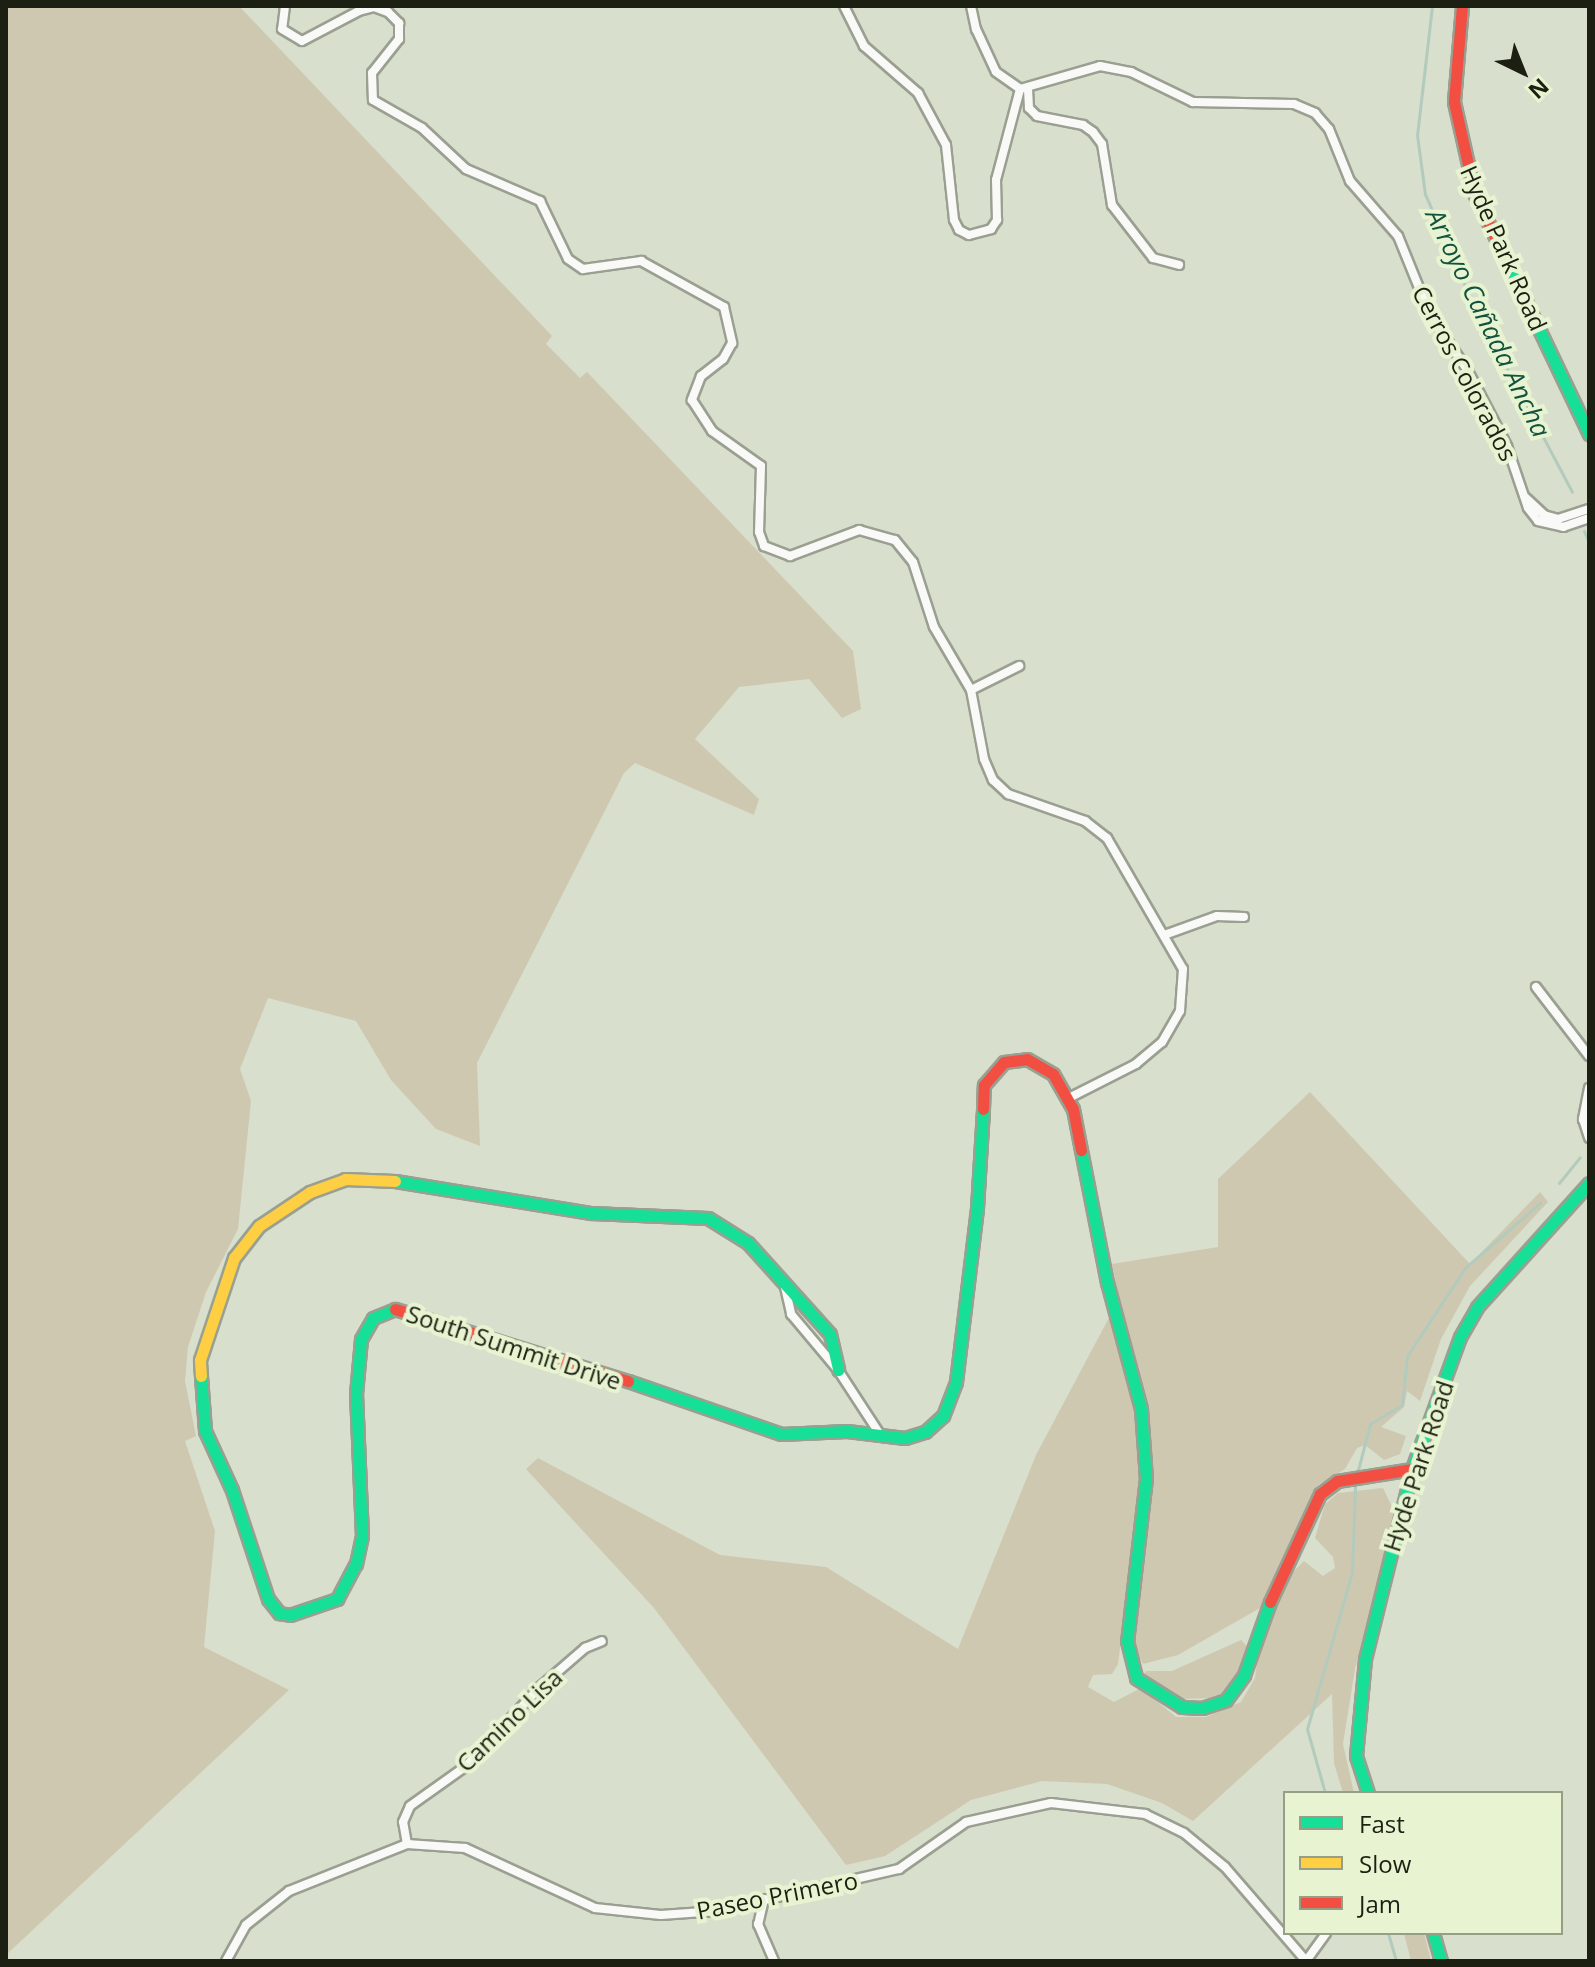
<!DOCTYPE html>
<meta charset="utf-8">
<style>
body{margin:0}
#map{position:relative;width:1595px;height:1967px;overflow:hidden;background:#d8dfcc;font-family:"Open Sans",sans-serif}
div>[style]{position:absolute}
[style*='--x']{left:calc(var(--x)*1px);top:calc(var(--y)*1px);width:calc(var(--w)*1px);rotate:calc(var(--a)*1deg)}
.green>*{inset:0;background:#cfc8b1}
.stream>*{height:3px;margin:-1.5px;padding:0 1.5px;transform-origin:1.5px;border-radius:1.5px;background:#b2cbbc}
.roads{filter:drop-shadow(2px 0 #9aa091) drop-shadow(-2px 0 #9aa091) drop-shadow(0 2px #9aa091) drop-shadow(0 -2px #9aa091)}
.street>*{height:8px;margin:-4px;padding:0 4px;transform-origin:4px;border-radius:4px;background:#f9faf7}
.fast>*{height:11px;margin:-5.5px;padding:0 5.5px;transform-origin:5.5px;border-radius:5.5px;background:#16e098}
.slow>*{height:11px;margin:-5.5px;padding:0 5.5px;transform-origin:5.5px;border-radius:5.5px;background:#ffcf43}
.jam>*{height:11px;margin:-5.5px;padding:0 5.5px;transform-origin:5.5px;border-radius:5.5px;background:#f24e42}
span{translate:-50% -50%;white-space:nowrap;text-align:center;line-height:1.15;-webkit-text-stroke:8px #e8f4d1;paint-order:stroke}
.street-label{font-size:24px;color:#1c2013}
.water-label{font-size:26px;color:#12523f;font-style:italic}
.frame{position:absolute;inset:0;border:8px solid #1c2013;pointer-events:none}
.legend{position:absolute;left:1283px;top:1791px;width:280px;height:144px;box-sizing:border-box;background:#e8f4d1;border:2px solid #969f85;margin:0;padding:10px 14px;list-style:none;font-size:24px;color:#1c2013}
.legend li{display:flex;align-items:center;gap:16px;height:40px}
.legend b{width:40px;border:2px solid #969f85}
.north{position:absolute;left:1483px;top:32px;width:80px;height:80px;-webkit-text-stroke:6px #e8f4d1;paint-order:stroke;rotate:137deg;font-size:22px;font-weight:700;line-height:32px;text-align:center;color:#1c2013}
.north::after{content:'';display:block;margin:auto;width:28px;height:36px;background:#1c2013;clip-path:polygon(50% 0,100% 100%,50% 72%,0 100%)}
</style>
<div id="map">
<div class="green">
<i style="clip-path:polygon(6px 6px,239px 6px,552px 336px,546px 344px,580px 378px,587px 372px,853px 651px,861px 709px,842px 718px,809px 679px,739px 687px,695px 739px,759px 799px,754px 815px,635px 763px,624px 773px,477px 1063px,480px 1146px,436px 1129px,391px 1080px,356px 1021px,268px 998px,240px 1069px,251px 1101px,238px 1229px,206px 1292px,188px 1347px,185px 1381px,196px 1436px,185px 1441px,215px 1531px,204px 1647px,289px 1690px,6px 1955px)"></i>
<i style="clip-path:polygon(1310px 1092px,1470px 1264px,1540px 1192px,1548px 1202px,1470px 1286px,1441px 1339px,1420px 1401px,1407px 1391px,1404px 1407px,1381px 1427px,1406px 1436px,1400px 1454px,1384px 1460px,1365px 1445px,1357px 1448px,1345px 1469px,1318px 1485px,1260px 1608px,1178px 1655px,1143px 1664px,1133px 1646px,1152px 1451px,1112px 1264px,1218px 1247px,1218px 1179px)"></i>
<i style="clip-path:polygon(1111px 1314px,1138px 1422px,1141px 1480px,1118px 1664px,1112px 1674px,1093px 1675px,1088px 1687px,1114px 1702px,1141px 1688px,1176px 1717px,1206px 1717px,1241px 1702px,1255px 1678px,1258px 1655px,1288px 1577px,1304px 1561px,1323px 1576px,1335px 1568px,1333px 1557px,1315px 1538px,1325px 1504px,1338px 1493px,1383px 1488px,1395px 1513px,1355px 1669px,1343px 1744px,1354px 1793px,1343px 1793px,1334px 1763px,1332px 1694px,1193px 1821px,1162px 1803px,1107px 1784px,1042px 1781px,971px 1800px,885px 1856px,846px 1865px,654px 1608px,526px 1469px,538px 1458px,720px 1555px,826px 1567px,958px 1649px,1036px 1455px)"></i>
<i style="clip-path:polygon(1241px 1640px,1250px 1649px,1229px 1688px,1217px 1698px,1180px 1699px,1143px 1676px,1146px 1671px,1172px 1671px)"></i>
<i style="clip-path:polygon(1404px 1933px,1424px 1933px,1431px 1961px,1411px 1961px)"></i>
</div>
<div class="stream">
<i style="--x:1432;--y:6;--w:130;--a:96.6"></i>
<i style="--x:1417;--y:135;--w:60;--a:82.3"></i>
<i style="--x:1425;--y:194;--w:122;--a:66.4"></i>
<i style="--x:1474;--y:306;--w:210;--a:62.2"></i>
<i style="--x:1584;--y:531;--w:12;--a:66"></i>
<i style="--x:1559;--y:1183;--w:33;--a:-51"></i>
<i style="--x:1358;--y:1470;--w:48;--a:-75.4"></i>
<i style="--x:1370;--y:1424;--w:37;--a:-31"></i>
<i style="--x:1402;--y:1405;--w:49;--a:-84.2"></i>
<i style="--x:1407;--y:1356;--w:107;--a:-56.5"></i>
<i style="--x:1466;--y:1267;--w:98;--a:-40.9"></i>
<i style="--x:1325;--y:1793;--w:66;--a:-105.7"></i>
<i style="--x:1307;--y:1729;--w:163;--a:-74"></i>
<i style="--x:1352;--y:1572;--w:86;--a:-88"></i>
<i style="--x:1388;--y:1933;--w:29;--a:74"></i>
</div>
<div class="roads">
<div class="street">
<i style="--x:285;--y:6;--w:23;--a:97"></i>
<i style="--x:282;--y:29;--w:23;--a:31"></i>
<i style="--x:302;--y:41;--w:64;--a:-27.8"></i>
<i style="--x:359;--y:11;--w:16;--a:-15"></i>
<i style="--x:374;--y:7;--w:15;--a:20"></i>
<i style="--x:388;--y:12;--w:16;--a:45"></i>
<i style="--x:399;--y:23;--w:16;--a:90"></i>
<i style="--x:399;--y:39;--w:43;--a:128.5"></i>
<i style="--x:372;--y:73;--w:27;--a:88"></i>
<i style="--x:373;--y:100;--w:56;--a:29.7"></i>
<i style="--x:422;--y:128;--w:60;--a:43"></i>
<i style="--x:466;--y:169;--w:81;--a:23.4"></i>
<i style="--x:540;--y:201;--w:64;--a:64.2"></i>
<i style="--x:568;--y:259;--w:18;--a:34"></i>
<i style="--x:583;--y:269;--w:59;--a:-7.9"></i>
<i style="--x:641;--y:261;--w:95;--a:29"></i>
<i style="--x:724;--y:307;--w:37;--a:77"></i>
<i style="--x:732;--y:343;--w:18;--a:119"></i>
<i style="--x:723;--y:359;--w:28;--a:142"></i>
<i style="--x:701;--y:376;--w:26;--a:111"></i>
<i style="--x:692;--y:400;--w:37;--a:57"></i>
<i style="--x:712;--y:431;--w:60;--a:35.5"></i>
<i style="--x:761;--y:466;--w:66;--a:91.7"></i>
<i style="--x:759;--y:532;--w:15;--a:70"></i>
<i style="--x:764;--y:546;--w:28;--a:21"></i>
<i style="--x:790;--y:556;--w:74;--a:-20.6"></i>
<i style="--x:859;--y:530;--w:37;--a:16"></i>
<i style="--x:895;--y:540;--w:28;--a:51"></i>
<i style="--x:913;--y:562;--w:68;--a:72.1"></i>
<i style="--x:934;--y:627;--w:73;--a:59.6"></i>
<i style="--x:971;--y:690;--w:70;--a:79.3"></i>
<i style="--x:984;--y:759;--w:23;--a:67"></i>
<i style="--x:993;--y:780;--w:21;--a:43"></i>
<i style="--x:1008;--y:794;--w:82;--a:19.3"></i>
<i style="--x:1085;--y:821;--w:28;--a:38"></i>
<i style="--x:1107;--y:838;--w:151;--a:59.9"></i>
<i style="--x:1183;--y:969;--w:42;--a:94.1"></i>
<i style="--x:1180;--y:1011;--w:36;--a:120"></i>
<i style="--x:1162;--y:1042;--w:34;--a:140"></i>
<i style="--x:1136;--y:1064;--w:75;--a:153.1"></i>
<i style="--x:844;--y:6;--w:45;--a:63.4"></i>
<i style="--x:864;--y:46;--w:72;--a:41"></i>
<i style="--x:918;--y:93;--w:59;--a:61.7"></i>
<i style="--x:946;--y:145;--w:75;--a:83.9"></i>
<i style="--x:954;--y:220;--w:11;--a:63"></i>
<i style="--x:959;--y:230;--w:11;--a:27"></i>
<i style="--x:969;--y:235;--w:23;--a:-15"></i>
<i style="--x:991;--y:229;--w:11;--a:-56"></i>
<i style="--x:997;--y:220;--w:40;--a:-91.4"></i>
<i style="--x:996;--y:180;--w:94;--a:-75.2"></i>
<i style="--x:971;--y:6;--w:24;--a:78"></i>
<i style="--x:976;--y:29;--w:47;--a:65.1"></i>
<i style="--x:996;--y:72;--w:29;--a:35"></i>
<i style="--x:1020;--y:89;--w:83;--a:-16"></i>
<i style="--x:1100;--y:66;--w:32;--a:11"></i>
<i style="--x:1131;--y:72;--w:69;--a:25.8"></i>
<i style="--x:1193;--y:102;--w:101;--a:1.1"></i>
<i style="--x:1294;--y:104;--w:23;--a:23"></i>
<i style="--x:1315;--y:113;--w:21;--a:49"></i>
<i style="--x:1329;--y:129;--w:56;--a:68"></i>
<i style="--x:1350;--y:181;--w:73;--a:48.9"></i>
<i style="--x:1398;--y:236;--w:85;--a:67.9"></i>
<i style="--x:1430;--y:315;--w:68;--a:55.8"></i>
<i style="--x:1468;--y:371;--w:85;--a:62.5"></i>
<i style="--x:1507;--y:446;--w:65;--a:71.3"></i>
<i style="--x:1528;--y:508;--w:16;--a:52"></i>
<i style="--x:1538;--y:521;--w:26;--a:13"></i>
<i style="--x:1563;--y:527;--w:28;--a:-19"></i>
<i style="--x:1028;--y:89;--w:19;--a:87"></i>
<i style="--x:1029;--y:108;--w:11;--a:45"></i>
<i style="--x:1037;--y:116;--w:47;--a:11.1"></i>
<i style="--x:1083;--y:125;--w:12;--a:35"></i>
<i style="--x:1093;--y:132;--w:15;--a:53"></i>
<i style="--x:1102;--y:144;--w:62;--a:80.7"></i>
<i style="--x:1112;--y:205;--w:67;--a:52.3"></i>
<i style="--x:1153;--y:258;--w:27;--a:15"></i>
<i style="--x:1526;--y:498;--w:25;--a:43"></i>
<i style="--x:1544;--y:515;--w:15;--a:16"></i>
<i style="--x:1558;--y:519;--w:33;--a:-18"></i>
<i style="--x:971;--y:690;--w:54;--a:-26.6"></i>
<i style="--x:1167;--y:934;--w:53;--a:-19.8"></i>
<i style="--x:1217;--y:916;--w:27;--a:2"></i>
<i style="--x:1536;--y:987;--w:87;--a:52.5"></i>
<i style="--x:1589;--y:1088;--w:32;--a:101"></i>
<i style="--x:1583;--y:1119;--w:20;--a:72"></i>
<i style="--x:785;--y:1287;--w:28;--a:77"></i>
<i style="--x:791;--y:1314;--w:73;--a:50"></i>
<i style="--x:838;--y:1370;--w:79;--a:56.9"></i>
<i style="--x:407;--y:1844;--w:22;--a:-100"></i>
<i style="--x:403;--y:1822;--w:17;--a:-66"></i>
<i style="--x:410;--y:1806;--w:69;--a:-35.5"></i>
<i style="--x:466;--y:1766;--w:108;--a:-46.9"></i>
<i style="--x:540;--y:1687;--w:60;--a:-40.9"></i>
<i style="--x:585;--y:1648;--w:18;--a:-22"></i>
<i style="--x:764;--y:1899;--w:26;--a:103"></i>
<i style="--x:758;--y:1924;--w:40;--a:66.6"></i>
<i style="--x:226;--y:1961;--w:41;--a:-60.9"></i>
<i style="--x:246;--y:1925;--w:55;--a:-38.3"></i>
<i style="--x:289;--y:1891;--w:127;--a:-21.7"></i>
<i style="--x:407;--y:1844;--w:58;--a:3.9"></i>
<i style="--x:465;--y:1848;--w:143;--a:24.8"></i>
<i style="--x:595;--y:1908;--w:66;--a:6.1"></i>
<i style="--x:661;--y:1915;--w:56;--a:-4.1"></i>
<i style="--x:717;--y:1911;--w:187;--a:-13"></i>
<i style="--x:899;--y:1869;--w:82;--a:-35"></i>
<i style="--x:966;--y:1822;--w:87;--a:-12.6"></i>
<i style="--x:1051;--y:1803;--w:95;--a:6.7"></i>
<i style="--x:1145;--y:1814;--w:43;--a:26"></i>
<i style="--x:1184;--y:1833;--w:53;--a:39.7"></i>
<i style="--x:1225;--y:1867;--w:124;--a:49.2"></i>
<i style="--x:1306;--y:1961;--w:34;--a:-54"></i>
</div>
<div class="fast">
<i style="--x:1506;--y:260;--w:193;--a:64.5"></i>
<i style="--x:1081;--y:1150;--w:135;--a:78.9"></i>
<i style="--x:1107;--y:1282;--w:131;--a:75"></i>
<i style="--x:1141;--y:1409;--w:69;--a:85.9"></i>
<i style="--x:1146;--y:1478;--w:164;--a:96.6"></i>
<i style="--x:1127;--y:1641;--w:38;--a:76"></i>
<i style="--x:1136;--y:1678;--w:54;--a:32.2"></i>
<i style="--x:1182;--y:1707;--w:20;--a:3"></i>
<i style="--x:1202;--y:1708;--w:25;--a:-18"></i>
<i style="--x:1226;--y:1700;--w:31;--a:-54"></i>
<i style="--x:1244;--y:1675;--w:77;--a:-70.4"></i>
<i style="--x:395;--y:1181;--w:199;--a:9.3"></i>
<i style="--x:591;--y:1213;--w:117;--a:2.4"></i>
<i style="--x:708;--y:1218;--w:47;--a:32"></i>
<i style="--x:748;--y:1243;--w:122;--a:48"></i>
<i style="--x:830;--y:1334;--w:37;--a:77"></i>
<i style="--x:201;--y:1376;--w:55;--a:85.8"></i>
<i style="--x:205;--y:1431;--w:65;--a:65.4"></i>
<i style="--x:232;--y:1490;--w:115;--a:71.7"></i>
<i style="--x:268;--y:1599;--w:18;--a:52"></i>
<i style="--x:279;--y:1613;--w:11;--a:10"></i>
<i style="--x:290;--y:1615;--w:50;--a:-18.8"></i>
<i style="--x:337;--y:1599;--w:40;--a:-62"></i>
<i style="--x:356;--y:1564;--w:29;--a:-78"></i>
<i style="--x:362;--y:1536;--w:142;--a:-92.4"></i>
<i style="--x:356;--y:1394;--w:55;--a:-84.8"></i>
<i style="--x:361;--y:1339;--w:24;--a:-60"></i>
<i style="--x:373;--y:1318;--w:24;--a:-22"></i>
<i style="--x:628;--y:1381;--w:162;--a:19.1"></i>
<i style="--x:781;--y:1434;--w:66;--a:-2.6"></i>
<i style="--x:847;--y:1431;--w:58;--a:6.9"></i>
<i style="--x:905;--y:1438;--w:21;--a:-17"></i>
<i style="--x:925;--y:1432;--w:24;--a:-42"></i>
<i style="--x:943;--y:1416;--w:36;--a:-69"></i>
<i style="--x:956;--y:1382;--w:175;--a:-83.1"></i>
<i style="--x:977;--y:1208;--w:99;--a:-86.5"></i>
<i style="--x:1368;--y:1793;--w:39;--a:-108"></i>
<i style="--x:1356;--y:1756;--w:97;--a:-84.7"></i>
<i style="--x:1365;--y:1659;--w:196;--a:-76.1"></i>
<i style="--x:1412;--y:1469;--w:140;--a:-70"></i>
<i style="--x:1460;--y:1337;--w:34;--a:-60"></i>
<i style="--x:1477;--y:1307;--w:167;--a:-47.9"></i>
<i style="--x:1433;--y:1933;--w:29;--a:74"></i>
</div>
<div class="slow">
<i style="--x:201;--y:1376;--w:16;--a:-94"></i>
<i style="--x:200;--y:1360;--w:108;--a:-71.6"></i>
<i style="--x:234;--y:1258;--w:41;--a:-52"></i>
<i style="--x:259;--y:1226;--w:61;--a:-33.7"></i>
<i style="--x:310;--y:1192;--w:37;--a:-20"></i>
<i style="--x:345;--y:1179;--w:50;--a:2.3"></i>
</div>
<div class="jam">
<i style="--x:1462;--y:6;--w:96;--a:94.8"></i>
<i style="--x:1454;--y:102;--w:95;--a:77.3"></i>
<i style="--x:1475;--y:195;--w:72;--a:64.5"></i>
<i style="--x:983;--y:1109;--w:24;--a:-88"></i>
<i style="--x:984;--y:1085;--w:30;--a:-49"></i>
<i style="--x:1004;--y:1062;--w:23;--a:-7"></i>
<i style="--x:1027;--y:1059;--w:30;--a:30"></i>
<i style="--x:1053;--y:1074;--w:40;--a:60.3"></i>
<i style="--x:1073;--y:1109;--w:42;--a:79"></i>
<i style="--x:395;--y:1309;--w:244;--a:17.2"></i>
<i style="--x:1270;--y:1602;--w:119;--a:-65.2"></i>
<i style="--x:1320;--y:1494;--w:21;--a:-37"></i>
<i style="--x:1337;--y:1481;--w:76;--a:-9.1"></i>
</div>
</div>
<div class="street-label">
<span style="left:1504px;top:248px;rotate:66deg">Hyde Park Road</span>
<span style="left:1465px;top:373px;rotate:62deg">Cerros Colorados</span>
<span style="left:514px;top:1347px;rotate:18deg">South Summit Drive</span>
<span style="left:1418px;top:1466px;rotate:-72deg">Hyde Park Road</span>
<span style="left:509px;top:1720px;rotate:-44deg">Camino Lisa</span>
<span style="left:777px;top:1895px;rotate:-11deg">Paseo Primero</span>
</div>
<div class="water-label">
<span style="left:1488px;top:323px;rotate:64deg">Arroyo Cañada Ancha</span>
</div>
<div class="frame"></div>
<ul class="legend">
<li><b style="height:10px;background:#16e098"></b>Fast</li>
<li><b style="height:10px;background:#ffcf43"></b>Slow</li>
<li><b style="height:10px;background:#f24e42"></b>Jam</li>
</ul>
<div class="north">N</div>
</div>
